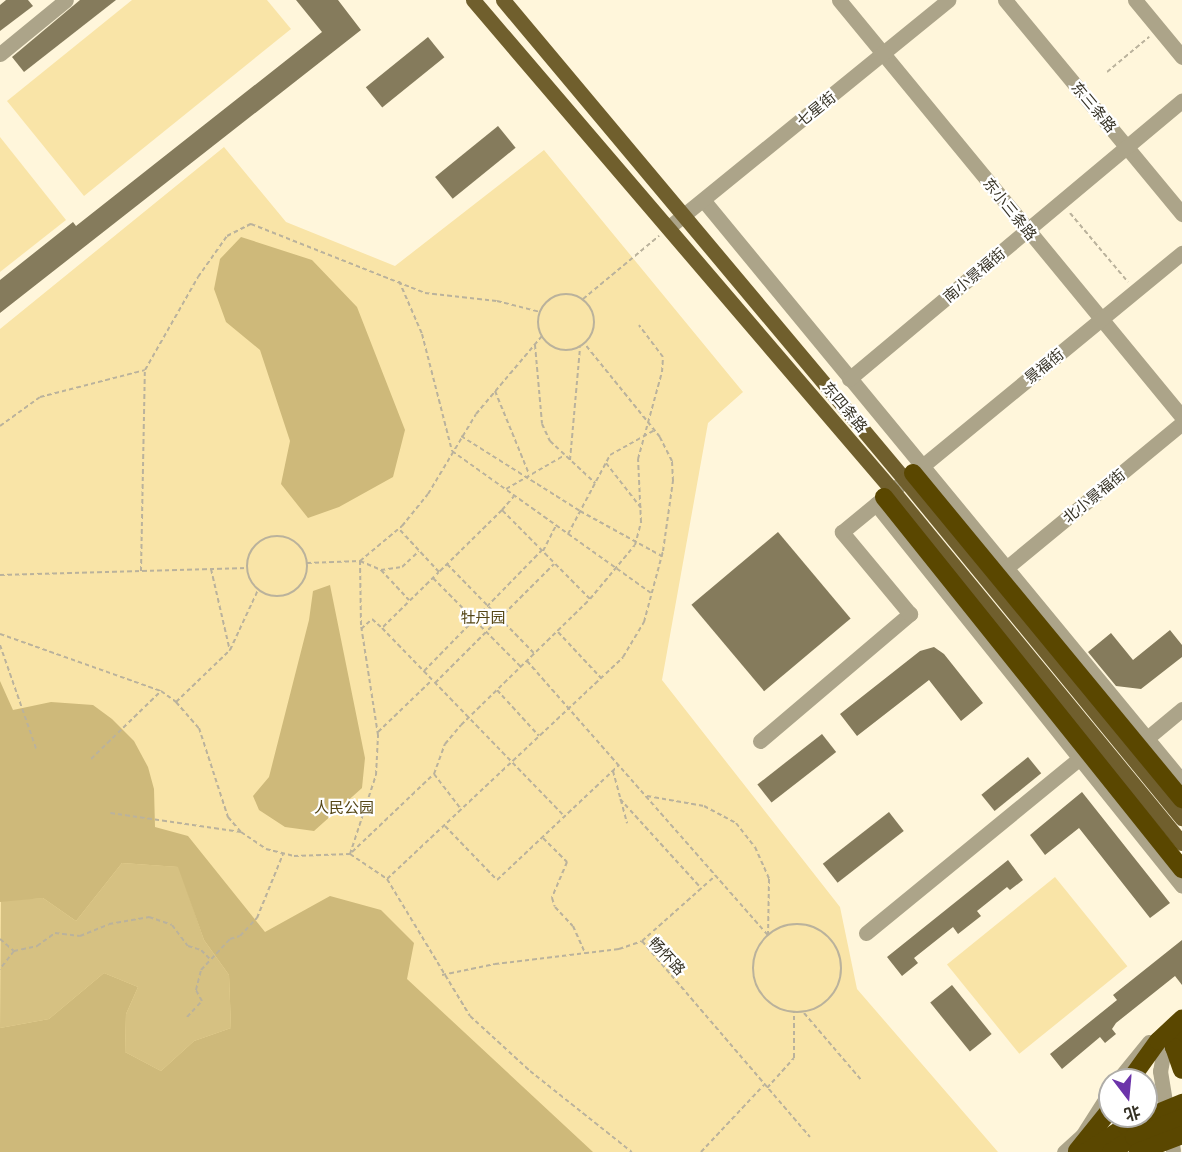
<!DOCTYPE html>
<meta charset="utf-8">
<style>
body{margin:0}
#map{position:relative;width:1182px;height:1152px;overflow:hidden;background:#fff6db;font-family:Inter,"Noto Sans SC",sans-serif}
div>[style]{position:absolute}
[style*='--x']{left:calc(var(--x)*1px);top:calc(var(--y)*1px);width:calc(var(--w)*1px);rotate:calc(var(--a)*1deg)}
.green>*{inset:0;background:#f9e4a7;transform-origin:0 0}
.forest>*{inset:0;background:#d6c182}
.water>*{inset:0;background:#ceb97a}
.building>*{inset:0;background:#857b5c;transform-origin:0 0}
.path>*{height:2px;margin-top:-1px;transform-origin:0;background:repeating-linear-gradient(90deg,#bab29c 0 4.5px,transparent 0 7.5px)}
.path>.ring{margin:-1px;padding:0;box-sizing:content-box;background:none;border:2px solid #bab29c;border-radius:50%}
.minor>*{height:15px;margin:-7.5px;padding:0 7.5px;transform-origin:7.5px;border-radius:7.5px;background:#aca489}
.major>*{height:15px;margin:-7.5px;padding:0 7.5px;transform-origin:7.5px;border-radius:7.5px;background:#705f2d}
.highway>*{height:18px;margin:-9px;padding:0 9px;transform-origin:9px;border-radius:9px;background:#5a4700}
span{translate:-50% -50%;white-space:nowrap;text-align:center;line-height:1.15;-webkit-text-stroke:4.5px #fff;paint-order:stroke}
.street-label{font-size:15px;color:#363225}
.park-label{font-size:15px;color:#554615}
.north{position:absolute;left:1098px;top:1068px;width:60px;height:60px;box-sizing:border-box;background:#fff;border:2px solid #afada8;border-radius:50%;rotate:164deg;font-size:16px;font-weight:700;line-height:24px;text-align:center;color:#363225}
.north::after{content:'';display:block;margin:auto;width:21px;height:27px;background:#6c34aa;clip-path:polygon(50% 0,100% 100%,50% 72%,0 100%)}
</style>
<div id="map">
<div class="green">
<i style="clip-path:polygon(132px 0,267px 0,291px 29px,84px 196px,7px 101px)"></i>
<i style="clip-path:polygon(0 137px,66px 220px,0 272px)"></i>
<i style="clip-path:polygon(224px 147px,286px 222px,395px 266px,544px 150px,743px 392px,708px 423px,662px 680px,840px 907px,857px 989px,998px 1152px,0 1152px,0 329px)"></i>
<i style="left:1055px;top:877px;width:115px;height:139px;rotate:51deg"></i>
</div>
<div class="forest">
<i style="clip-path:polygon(122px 863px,179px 867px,204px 940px,229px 975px,231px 1028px,194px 1041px,161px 1071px,125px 1052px,126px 1014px,138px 987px,104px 973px,49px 1019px,0 1028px,1px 900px,43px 898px,76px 921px)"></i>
</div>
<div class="water">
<i style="clip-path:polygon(241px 237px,312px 260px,357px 307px,405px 430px,393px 477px,339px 507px,308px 518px,281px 484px,290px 441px,260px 350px,226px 322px,214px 289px,220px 259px)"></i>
<i style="clip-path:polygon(330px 585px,365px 758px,362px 788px,314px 831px,285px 827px,259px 810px,253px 796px,269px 777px,309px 620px,313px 591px)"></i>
<i style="clip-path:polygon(0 681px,13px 710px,51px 702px,93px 705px,112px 719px,134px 741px,148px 767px,154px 789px,155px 827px,188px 836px,265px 932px,330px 896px,381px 910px,414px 943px,407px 979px,593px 1152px,0 1152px,0 1028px,49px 1019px,104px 973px,138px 987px,126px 1014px,125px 1052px,161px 1071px,194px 1041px,231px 1028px,229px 975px,204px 940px,178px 867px,122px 863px,76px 921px,43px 898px,0 902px)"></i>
</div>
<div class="building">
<i style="clip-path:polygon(6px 0,28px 0,33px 6px,0 31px,0 5px)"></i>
<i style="clip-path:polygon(80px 0,116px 0,24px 72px,12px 57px)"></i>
<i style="clip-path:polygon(296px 0,338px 0,361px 30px,0 313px,0 280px,73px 222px,76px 226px,322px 32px)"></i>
<i style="left:428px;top:37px;width:26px;height:80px;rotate:51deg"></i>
<i style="left:498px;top:126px;width:28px;height:81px;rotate:51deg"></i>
<i style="left:778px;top:532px;width:113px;height:113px;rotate:50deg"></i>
<i style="clip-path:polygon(1170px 630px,1182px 645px,1182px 657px,1141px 689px,1116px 686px,1088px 652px,1111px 633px,1133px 660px)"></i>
<i style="clip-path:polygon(934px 647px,944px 654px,983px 703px,961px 721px,929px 680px,857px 736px,840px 714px,920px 651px)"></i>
<i style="left:822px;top:734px;width:23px;height:82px;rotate:52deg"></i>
<i style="left:1028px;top:757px;width:21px;height:60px;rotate:51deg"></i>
<i style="clip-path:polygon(1082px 792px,1170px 903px,1150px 918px,1079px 828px,1045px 855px,1030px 835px)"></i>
<i style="left:889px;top:812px;width:24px;height:84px;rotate:52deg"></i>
<i style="clip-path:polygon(1008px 860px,1023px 880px,1010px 890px,1007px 887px,977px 911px,981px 916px,958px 934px,953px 927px,914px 958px,918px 963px,902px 976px,887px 957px)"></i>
<i style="clip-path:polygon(1182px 940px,1182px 985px,1175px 976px,1116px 1023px,1112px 1029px,1116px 1034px,1105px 1043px,1100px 1037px,1062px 1069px,1050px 1054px,1117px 1000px,1113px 995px)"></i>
<i style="left:952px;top:985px;width:63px;height:28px;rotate:51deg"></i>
</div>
<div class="path">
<i style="--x:1107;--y:72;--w:55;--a:-39.8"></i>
<i style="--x:1070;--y:213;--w:90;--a:50"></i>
<i style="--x:399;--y:281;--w:58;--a:66.5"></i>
<i style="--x:422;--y:334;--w:121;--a:75.6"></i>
<i style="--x:452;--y:451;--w:244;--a:35.5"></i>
<i class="ring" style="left:538px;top:294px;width:54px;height:54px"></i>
<i style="--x:583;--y:299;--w:99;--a:-39.7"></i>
<i style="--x:535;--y:345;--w:79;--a:84.9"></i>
<i style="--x:542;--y:424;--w:19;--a:65"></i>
<i style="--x:550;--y:441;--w:62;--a:43"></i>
<i style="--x:495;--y:391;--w:90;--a:67.7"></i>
<i style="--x:0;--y:426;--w:49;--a:-35.9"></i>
<i style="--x:40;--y:397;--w:108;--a:-14.4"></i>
<i style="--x:145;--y:370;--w:107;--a:-60.3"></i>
<i style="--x:198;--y:277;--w:50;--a:-54.7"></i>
<i style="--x:227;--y:236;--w:27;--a:-27"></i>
<i style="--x:251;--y:224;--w:187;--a:21.6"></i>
<i style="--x:425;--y:293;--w:72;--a:6.3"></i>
<i style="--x:497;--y:301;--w:44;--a:14.3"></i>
<i style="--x:461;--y:436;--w:141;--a:32.2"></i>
<i style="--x:580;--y:511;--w:94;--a:28.8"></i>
<i style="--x:570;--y:460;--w:113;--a:-84.9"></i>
<i style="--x:606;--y:463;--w:57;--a:52.1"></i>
<i style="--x:506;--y:489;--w:68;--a:-30"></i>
<i style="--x:502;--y:510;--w:18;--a:-49"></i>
<i style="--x:568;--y:534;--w:89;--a:-62"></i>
<i style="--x:610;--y:455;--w:51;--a:-29.1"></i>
<i class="ring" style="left:247px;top:536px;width:58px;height:58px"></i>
<i style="--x:543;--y:551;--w:29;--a:-63"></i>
<i style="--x:307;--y:563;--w:53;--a:-2.2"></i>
<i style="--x:360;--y:561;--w:23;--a:23"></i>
<i style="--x:381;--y:570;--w:41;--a:47"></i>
<i style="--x:447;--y:564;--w:124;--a:45.7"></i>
<i style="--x:211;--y:569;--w:84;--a:77"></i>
<i style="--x:381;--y:570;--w:21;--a:-8"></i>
<i style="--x:402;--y:567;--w:23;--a:-43"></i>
<i style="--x:141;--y:571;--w:201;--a:-88.9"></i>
<i style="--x:0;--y:575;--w:248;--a:-1.6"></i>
<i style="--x:433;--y:578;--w:125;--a:45.3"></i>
<i style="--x:590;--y:599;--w:70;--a:-50.2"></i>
<i style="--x:635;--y:545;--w:24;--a:-75"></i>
<i style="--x:641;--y:522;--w:63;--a:-92.7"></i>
<i style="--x:638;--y:459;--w:90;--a:-74.6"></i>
<i style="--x:662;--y:372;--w:15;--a:-86"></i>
<i style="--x:663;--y:357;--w:40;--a:-127"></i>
<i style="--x:383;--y:627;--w:78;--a:-44.5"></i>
<i style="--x:439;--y:572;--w:59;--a:-132.9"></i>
<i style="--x:361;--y:629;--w:15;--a:-42"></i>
<i style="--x:372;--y:619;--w:13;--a:42"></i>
<i style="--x:382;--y:628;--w:263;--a:45.9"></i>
<i style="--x:558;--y:632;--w:63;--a:46.9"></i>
<i style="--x:0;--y:634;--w:171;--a:19.5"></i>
<i style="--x:161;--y:691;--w:19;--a:36"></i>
<i style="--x:176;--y:702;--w:35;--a:49"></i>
<i style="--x:199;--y:728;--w:94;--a:72"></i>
<i style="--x:228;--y:817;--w:20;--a:49"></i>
<i style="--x:241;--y:832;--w:132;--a:-171.7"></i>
<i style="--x:0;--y:645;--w:112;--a:70.8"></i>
<i style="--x:527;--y:661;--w:365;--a:48.7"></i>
<i style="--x:424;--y:671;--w:168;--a:-45.7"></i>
<i style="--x:435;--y:683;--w:168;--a:-45"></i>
<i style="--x:497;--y:690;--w:62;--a:47.6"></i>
<i style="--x:176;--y:702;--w:75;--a:-43.9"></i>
<i style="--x:230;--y:650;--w:66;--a:-65"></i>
<i style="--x:378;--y:732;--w:75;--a:-43.9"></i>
<i style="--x:91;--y:759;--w:98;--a:-44.2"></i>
<i style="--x:613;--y:771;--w:54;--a:74.9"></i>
<i style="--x:434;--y:774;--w:44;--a:52.4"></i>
<i style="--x:647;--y:796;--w:58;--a:10"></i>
<i style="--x:704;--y:806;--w:36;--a:28"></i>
<i style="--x:736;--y:823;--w:31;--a:52"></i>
<i style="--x:755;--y:847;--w:35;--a:66"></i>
<i style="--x:769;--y:879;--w:56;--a:91"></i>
<i style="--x:620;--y:799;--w:120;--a:47.7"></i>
<i style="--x:445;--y:826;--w:75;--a:46.1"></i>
<i style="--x:497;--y:880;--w:168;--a:-43.3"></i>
<i style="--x:241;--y:832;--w:30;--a:34"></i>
<i style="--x:266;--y:849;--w:29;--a:14"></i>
<i style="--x:294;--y:856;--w:56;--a:-2"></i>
<i style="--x:350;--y:854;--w:45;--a:34"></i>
<i style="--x:387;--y:879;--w:160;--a:58.8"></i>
<i style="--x:470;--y:1016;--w:81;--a:42.5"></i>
<i style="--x:530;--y:1071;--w:130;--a:38.5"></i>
<i style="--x:543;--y:838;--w:34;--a:45"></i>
<i style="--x:567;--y:862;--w:39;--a:113"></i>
<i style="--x:552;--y:898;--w:9;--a:72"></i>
<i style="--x:555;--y:907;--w:26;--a:47"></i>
<i style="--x:573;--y:926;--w:30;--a:66"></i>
<i style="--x:352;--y:852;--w:113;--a:-43.6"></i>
<i style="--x:434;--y:774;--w:32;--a:-70"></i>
<i style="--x:445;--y:744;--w:25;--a:-50"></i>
<i style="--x:461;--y:725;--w:180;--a:-44.3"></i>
<i style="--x:590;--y:599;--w:125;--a:-134.7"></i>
<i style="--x:502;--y:510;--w:88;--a:135.5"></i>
<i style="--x:350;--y:854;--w:83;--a:-71.8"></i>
<i style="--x:376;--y:775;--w:40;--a:-87.1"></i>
<i style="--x:378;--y:735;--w:111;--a:-98.8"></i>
<i style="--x:361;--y:625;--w:64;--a:-90.9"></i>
<i style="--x:360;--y:561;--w:55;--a:-39.8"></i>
<i style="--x:402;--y:526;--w:41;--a:-50.9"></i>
<i style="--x:428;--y:494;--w:93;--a:-59"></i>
<i style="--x:476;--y:414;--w:102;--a:-49.8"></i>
<i style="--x:387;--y:879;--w:324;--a:-43.2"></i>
<i style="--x:623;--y:657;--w:41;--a:-59"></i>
<i style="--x:644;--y:622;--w:73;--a:-75"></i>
<i style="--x:663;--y:551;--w:71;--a:-81.9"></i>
<i style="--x:673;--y:481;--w:20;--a:-93"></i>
<i style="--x:672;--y:461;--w:27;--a:-117"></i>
<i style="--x:660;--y:437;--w:121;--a:-129"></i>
<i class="ring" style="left:753px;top:924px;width:86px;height:86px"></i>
<i style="--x:0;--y:939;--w:18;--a:41"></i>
<i style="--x:14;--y:951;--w:23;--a:128"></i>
<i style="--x:642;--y:941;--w:99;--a:-41.7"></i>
<i style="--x:14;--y:951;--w:24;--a:-12"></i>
<i style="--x:37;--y:946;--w:22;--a:-36"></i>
<i style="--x:55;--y:933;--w:25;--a:7"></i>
<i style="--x:80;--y:936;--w:31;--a:-22"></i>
<i style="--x:109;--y:924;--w:41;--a:-9.9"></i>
<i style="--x:149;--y:917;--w:24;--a:19"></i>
<i style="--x:172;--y:925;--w:26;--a:53"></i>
<i style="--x:188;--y:946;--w:14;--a:17"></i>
<i style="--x:201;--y:950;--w:13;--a:45"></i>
<i style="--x:442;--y:975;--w:54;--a:-11.7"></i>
<i style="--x:495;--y:964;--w:125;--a:-6.9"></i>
<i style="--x:619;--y:949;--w:24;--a:-19"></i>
<i style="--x:642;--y:941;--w:258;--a:49.4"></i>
<i style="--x:804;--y:1013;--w:89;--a:49.5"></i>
<i style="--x:187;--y:1017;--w:22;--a:-47"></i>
<i style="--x:202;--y:1001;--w:13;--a:-119"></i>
<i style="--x:196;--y:990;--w:21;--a:-76"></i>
<i style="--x:201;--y:970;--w:42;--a:-46.9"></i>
<i style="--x:230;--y:939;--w:10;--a:-17"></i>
<i style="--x:240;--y:936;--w:25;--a:-47"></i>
<i style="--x:257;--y:918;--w:69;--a:-67.9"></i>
<i style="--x:767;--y:1088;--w:40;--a:-48"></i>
<i style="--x:794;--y:1058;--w:46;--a:-90"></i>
<i style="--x:701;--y:1152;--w:92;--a:-46.8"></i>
</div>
<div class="minor">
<i style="--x:839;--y:0;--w:540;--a:50.56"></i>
<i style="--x:1005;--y:0;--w:278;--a:50.4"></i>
<i style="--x:1135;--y:0;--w:74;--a:50.5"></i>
<i style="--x:0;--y:54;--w:85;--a:-39.3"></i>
<i style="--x:704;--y:201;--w:752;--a:50.51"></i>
<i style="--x:669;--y:227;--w:360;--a:-39.1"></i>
<i style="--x:849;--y:379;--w:434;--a:-39.9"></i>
<i style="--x:876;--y:504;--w:489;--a:51.3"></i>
<i style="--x:1005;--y:569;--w:229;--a:-39.5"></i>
<i style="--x:1146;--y:739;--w:47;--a:-39.8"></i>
<i style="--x:760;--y:741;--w:197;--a:-40.3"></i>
<i style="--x:910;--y:614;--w:107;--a:-129.7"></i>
<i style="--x:842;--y:532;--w:440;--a:-39.4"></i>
<i style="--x:866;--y:933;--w:276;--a:-39.3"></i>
<i style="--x:1167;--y:1032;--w:40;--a:100"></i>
<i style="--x:1160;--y:1071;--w:80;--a:80.7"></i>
<i style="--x:1118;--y:1080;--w:49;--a:-50.8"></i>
<i style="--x:1064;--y:1152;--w:24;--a:-42"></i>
<i style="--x:1082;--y:1136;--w:52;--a:-57.5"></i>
</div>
<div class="major">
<i style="--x:473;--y:0;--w:645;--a:49.47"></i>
<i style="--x:892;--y:490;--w:457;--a:50.6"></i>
<i style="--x:503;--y:0;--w:626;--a:50.05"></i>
<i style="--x:905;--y:480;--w:437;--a:50.7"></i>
</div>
<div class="highway">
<i style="--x:913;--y:473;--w:423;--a:50.5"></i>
<i style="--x:884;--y:497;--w:477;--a:51.3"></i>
<i style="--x:1182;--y:1029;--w:20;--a:114"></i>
<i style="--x:1174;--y:1047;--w:24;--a:71"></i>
<i style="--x:1130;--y:1080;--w:48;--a:-54.3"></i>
<i style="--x:1158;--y:1041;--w:33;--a:-43"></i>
<i style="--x:1077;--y:1151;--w:53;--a:-51.2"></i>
<i style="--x:1086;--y:1152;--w:48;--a:-33"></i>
<i style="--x:1126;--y:1126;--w:61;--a:-22.3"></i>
<i style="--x:1111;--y:1152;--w:27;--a:-33"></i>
<i style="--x:1134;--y:1137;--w:52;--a:-21.6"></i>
<i style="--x:1138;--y:1152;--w:47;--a:-21.1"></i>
</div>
<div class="street-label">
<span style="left:1094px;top:107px;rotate:50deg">东三条路</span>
<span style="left:816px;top:109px;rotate:-39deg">七星街</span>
<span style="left:1010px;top:209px;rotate:51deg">东小三条路</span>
<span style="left:974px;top:275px;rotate:-40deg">南小景福街</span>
<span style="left:1044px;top:366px;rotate:-39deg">景福街</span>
<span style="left:845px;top:407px;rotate:50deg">东四条路</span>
<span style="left:1094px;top:496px;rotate:-39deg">北小景福街</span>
<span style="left:667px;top:956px;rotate:47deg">畅怀路</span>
</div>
<div class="park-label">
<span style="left:483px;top:618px">牡丹园</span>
<span style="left:344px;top:808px">人民公园</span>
</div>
<div class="north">北</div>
</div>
